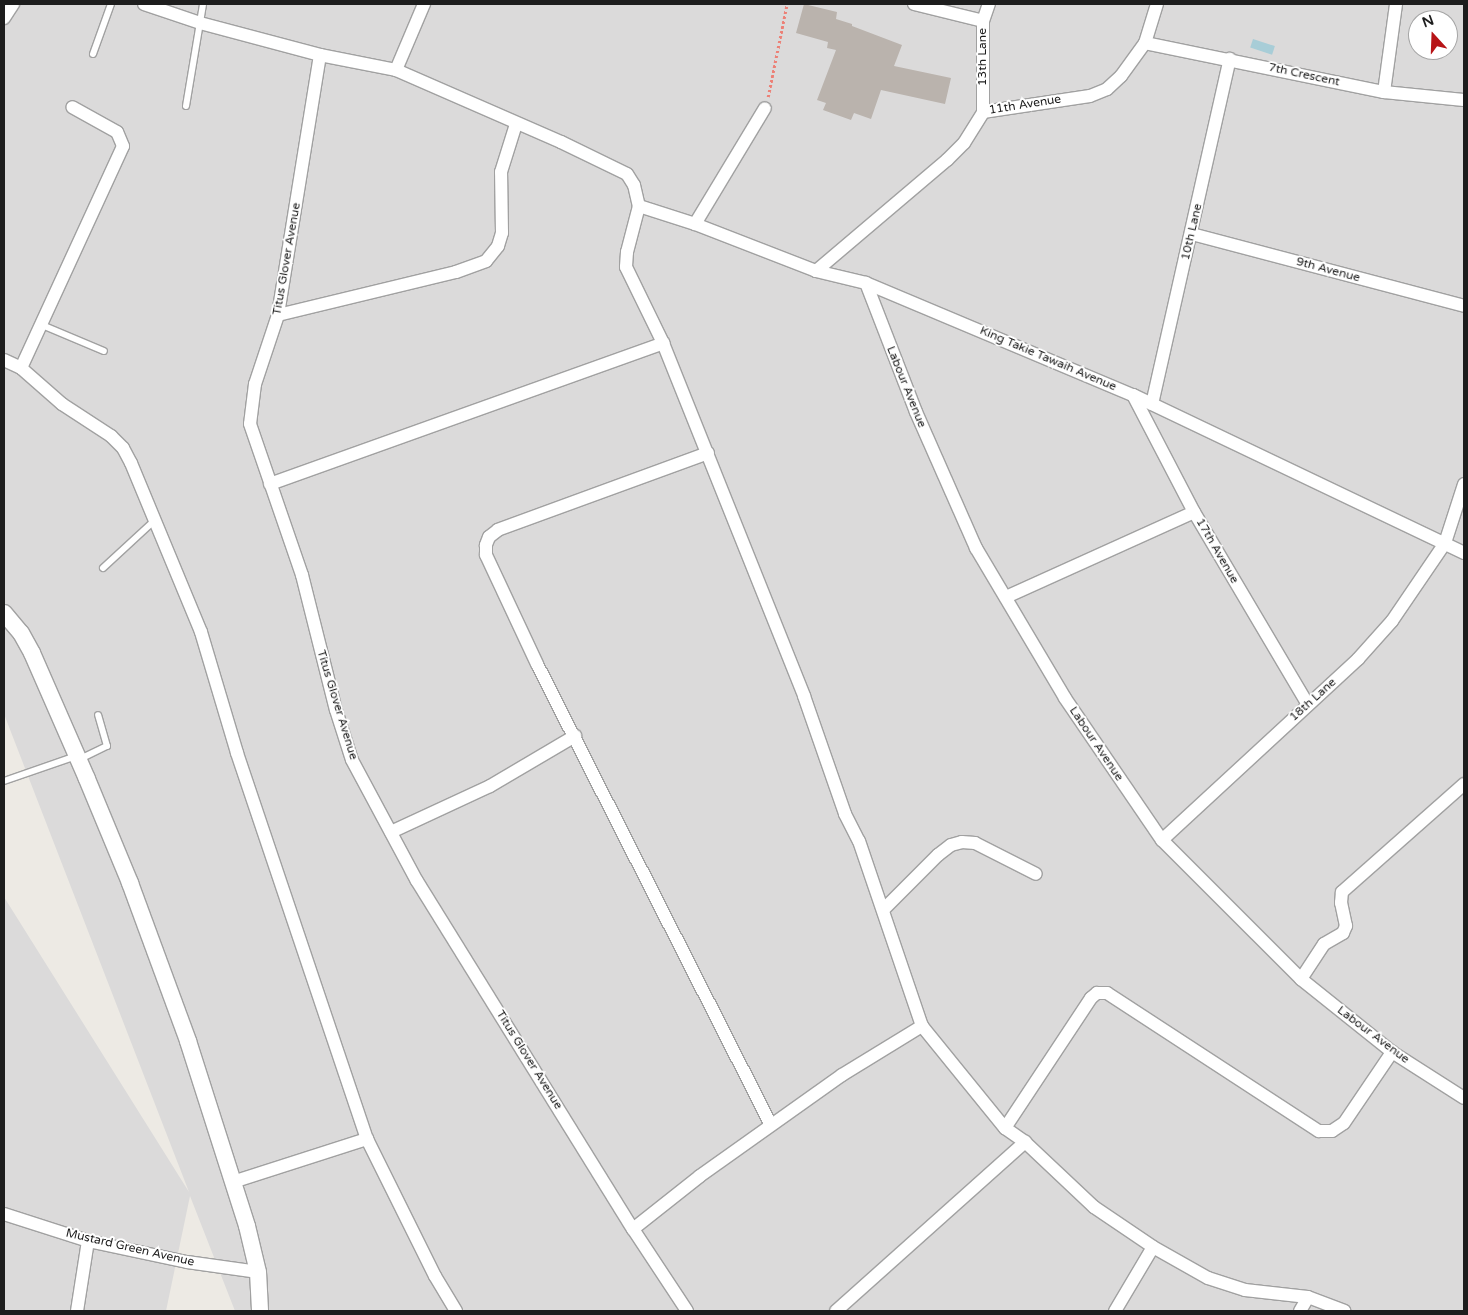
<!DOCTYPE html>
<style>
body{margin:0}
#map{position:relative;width:1468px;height:1315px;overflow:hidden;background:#edeae4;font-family:"Varela Round",sans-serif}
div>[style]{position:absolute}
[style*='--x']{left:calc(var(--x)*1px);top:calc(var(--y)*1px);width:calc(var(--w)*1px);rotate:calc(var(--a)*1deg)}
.residential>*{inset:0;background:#dbdada}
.water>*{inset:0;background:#a8cdd7;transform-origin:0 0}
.building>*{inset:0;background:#bab3ad}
.path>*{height:2.5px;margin-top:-1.25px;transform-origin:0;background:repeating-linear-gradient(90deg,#ec8076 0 2.5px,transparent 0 5px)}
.roads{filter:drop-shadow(1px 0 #a1a1a1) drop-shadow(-1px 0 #a1a1a1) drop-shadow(0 1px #a1a1a1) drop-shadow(0 -1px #a1a1a1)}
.service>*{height:6px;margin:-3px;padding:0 3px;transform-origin:3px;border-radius:3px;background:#fff}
.minor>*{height:12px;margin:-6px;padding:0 6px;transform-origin:6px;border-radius:6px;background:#fff}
.tertiary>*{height:16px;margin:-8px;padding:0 8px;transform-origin:8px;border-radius:8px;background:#fff}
span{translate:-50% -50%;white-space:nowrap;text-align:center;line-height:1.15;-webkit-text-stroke:4px #fff;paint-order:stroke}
.street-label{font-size:12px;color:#1d1d1d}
.frame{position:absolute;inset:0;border:5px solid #1d1d1d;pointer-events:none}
.north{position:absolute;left:1408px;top:10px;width:50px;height:50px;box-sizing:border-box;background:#fff;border:1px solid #a5a5a5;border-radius:50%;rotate:340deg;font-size:14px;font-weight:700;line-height:20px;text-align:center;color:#1d1d1d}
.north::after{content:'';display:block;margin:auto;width:18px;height:22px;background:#b71417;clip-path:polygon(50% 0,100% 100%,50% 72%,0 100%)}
</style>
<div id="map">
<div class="residential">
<i style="clip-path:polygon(evenodd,4px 4px,1464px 4px,1464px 1311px,235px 1311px,190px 1196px,166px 1311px,4px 1311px,4px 897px,189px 1192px,4px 714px,4px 4px,1418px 20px,1448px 20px,1448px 50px,1418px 50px,1418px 20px)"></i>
</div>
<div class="water">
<i style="left:1253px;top:39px;width:23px;height:9px;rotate:18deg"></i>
</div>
<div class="building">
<i style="clip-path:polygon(804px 4px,837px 12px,836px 19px,852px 24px,852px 26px,902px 45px,894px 66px,951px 78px,945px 104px,881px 90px,871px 119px,854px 113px,851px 120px,823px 110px,826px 103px,817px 100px,836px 50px,827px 48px,828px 42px,796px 33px)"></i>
</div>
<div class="path">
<i style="--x:768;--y:97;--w:95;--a:-78.5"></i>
</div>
<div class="roads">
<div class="service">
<i style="--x:93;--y:54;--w:53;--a:-70.2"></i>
<i style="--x:186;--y:106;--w:103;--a:-80.5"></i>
<i style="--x:42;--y:325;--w:67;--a:22.8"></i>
<i style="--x:103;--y:568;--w:71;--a:-42.7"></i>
<i style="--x:80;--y:759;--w:30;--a:-26"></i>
<i style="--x:107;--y:746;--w:32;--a:-106"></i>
<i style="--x:4;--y:781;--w:76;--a:-19.1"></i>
</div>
<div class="minor">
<i style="--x:144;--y:4;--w:59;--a:18.7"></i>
<i style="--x:200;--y:23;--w:124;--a:14.9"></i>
<i style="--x:320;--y:55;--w:77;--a:11.2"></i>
<i style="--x:396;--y:70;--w:180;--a:23.6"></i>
<i style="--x:561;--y:142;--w:73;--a:25.9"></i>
<i style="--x:627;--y:174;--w:13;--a:58"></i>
<i style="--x:634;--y:185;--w:22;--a:77"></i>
<i style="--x:639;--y:206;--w:48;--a:104.6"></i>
<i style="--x:627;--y:252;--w:15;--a:94"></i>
<i style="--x:626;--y:267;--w:85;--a:64"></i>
<i style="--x:663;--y:343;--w:380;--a:68.2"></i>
<i style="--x:804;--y:696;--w:125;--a:70.8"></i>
<i style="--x:845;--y:814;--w:30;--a:63"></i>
<i style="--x:859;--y:841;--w:195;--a:71.2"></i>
<i style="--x:922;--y:1026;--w:132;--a:50.9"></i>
<i style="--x:1005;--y:1128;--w:24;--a:35"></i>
<i style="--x:1025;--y:1142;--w:95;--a:43.3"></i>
<i style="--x:1094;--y:1207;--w:71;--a:34.1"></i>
<i style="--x:1153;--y:1247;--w:63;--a:29.4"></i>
<i style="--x:1208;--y:1278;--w:39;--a:18"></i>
<i style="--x:1245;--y:1290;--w:63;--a:6.3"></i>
<i style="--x:1308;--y:1297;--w:39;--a:21"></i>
<i style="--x:914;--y:4;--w:71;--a:13.8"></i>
<i style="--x:4;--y:18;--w:17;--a:-57"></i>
<i style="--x:1145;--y:43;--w:244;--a:11.6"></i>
<i style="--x:1384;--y:92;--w:80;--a:5.7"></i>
<i style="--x:320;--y:55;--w:263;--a:99.2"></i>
<i style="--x:278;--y:315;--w:73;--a:108.4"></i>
<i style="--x:255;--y:384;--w:40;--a:97.1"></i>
<i style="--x:250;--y:424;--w:160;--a:71"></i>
<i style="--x:302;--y:575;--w:139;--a:75.9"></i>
<i style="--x:336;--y:710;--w:52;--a:72.3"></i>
<i style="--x:352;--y:760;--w:137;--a:61.8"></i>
<i style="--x:417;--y:881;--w:410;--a:58.2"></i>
<i style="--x:633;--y:1229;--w:98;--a:56.6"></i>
<i style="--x:396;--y:70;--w:72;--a:-67"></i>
<i style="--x:1384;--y:92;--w:89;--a:-82.2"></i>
<i style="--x:983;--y:112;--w:91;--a:-90"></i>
<i style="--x:983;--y:21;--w:18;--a:-71"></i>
<i style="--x:639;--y:206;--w:59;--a:17.8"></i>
<i style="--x:695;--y:224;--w:130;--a:21.2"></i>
<i style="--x:816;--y:271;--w:51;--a:13.5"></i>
<i style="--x:866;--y:283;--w:290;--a:22.8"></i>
<i style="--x:1133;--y:395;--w:367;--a:25.5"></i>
<i style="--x:695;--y:224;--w:135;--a:-58.9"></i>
<i style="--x:1192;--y:234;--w:281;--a:14.8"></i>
<i style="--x:816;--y:271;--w:172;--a:-40.3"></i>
<i style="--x:947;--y:160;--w:24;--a:-45"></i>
<i style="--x:964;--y:143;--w:36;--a:-58"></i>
<i style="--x:983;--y:112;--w:108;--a:-8.5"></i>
<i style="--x:1090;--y:96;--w:18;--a:-22"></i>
<i style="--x:1107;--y:89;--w:19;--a:-43"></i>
<i style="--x:1121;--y:76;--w:41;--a:-54"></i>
<i style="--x:1145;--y:43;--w:41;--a:-72.9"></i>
<i style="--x:866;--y:283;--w:138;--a:68.8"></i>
<i style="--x:916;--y:412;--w:149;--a:66.2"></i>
<i style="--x:976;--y:548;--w:174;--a:59.3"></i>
<i style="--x:1065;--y:698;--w:172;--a:55.7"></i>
<i style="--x:1162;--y:840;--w:197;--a:45"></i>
<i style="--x:1301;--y:979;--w:117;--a:38.7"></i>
<i style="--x:1392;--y:1052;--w:85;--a:32.6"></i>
<i style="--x:278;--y:315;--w:183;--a:-13.6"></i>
<i style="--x:456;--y:272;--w:32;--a:-20"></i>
<i style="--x:486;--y:261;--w:19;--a:-51"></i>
<i style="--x:498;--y:246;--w:14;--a:-73"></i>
<i style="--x:502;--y:233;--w:61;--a:-90.9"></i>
<i style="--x:501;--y:172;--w:50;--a:-72.6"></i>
<i style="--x:4;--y:360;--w:19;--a:25"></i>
<i style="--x:21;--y:368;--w:55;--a:41.3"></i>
<i style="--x:62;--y:404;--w:59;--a:33.1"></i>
<i style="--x:111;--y:436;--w:17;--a:45"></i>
<i style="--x:123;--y:448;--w:17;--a:62"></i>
<i style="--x:131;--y:463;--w:183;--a:67.5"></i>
<i style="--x:201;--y:632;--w:126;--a:73.4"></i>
<i style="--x:237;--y:753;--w:407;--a:71.4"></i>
<i style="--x:367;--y:1139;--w:153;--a:63.6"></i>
<i style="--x:435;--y:1276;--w:41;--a:59"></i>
<i style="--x:21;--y:368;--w:244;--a:-65.3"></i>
<i style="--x:123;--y:146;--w:15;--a:-113"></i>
<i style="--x:117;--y:132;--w:51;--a:-150.9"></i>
<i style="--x:1133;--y:395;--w:132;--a:62.5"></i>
<i style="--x:1194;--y:512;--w:224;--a:59.4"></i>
<i style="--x:1152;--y:404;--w:354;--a:-77.3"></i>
<i style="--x:708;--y:453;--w:224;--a:159.9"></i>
<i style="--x:498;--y:530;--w:11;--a:142"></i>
<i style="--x:489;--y:537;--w:9;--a:111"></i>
<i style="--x:486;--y:545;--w:10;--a:90"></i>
<i style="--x:486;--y:555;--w:120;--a:64.9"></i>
<i style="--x:537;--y:664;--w:517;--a:63.09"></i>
<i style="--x:270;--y:484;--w:418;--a:-19.7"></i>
<i style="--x:1006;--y:597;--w:206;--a:-24.3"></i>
<i style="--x:391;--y:832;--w:109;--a:-24.9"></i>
<i style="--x:490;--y:786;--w:99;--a:-30.5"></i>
<i style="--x:1162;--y:840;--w:267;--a:-42.7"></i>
<i style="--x:1358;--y:659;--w:51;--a:-48.2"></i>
<i style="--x:1392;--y:621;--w:94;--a:-55.8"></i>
<i style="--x:1445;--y:543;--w:62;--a:-72.1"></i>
<i style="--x:883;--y:910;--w:78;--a:-45"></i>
<i style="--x:938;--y:855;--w:16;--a:-38"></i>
<i style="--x:951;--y:845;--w:11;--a:-15"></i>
<i style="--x:962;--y:842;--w:13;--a:4"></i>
<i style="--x:975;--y:843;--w:68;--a:26.9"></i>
<i style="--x:1301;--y:979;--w:42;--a:-56.7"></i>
<i style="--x:1324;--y:944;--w:22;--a:-30"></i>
<i style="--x:1343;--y:933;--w:8;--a:-67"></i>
<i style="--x:1346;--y:926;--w:24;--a:-102"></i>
<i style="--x:1341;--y:903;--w:11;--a:-85"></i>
<i style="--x:1342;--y:892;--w:163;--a:-41.5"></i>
<i style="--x:1005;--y:1128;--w:156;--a:-56.5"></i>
<i style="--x:1091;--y:998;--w:8;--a:-40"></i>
<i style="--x:1097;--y:993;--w:10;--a:0"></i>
<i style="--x:1107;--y:993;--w:253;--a:33.1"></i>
<i style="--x:1319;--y:1131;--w:13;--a:0"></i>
<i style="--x:1332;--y:1131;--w:14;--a:-34"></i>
<i style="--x:1344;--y:1123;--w:86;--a:-55.9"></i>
<i style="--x:233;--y:1182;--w:141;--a:-17.8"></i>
<i style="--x:4;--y:1214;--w:88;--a:17.8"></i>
<i style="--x:88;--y:1241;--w:101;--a:12"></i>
<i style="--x:187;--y:1262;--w:72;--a:8"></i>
<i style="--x:633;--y:1229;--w:85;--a:-38.3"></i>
<i style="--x:700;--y:1176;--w:174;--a:-35.4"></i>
<i style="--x:842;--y:1075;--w:94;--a:-31.5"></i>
<i style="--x:77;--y:1311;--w:71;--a:-81.1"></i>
<i style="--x:836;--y:1311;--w:254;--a:-41.8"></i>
<i style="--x:1115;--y:1311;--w:74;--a:-59.3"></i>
<i style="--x:1300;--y:1311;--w:16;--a:-60"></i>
</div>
<div class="tertiary">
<i style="--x:4;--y:613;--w:26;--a:50"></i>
<i style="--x:21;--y:633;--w:23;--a:61"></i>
<i style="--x:32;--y:653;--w:137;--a:66.4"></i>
<i style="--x:87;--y:779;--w:113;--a:67.5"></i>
<i style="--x:130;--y:883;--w:168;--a:69.8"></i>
<i style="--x:188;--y:1041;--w:194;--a:72.3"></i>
<i style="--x:247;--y:1226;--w:47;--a:76.6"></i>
<i style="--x:258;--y:1272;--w:39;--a:87"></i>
</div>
</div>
<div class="street-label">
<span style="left:983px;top:57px;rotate:-90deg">13th Lane</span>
<span style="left:1304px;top:75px;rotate:12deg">7th Crescent</span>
<span style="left:1025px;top:105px;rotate:-9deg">11th Avenue</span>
<span style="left:1192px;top:232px;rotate:-77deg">10th Lane</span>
<span style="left:287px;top:259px;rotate:-80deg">Titus Glover Avenue</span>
<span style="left:1328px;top:270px;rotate:15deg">9th Avenue</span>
<span style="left:1048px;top:359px;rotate:23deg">King Takie Tawaih Avenue</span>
<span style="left:906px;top:387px;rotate:68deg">Labour Avenue</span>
<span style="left:1217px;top:551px;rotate:60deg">17th Avenue</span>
<span style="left:1313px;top:700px;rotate:-42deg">18th Lane</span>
<span style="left:337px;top:705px;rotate:73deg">Titus Glover Avenue</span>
<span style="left:1096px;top:744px;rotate:56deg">Labour Avenue</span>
<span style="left:1373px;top:1035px;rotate:37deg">Labour Avenue</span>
<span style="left:529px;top:1060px;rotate:58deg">Titus Glover Avenue</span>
<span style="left:130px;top:1248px;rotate:13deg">Mustard Green Avenue</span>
</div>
<div class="frame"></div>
<div class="north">N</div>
</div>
